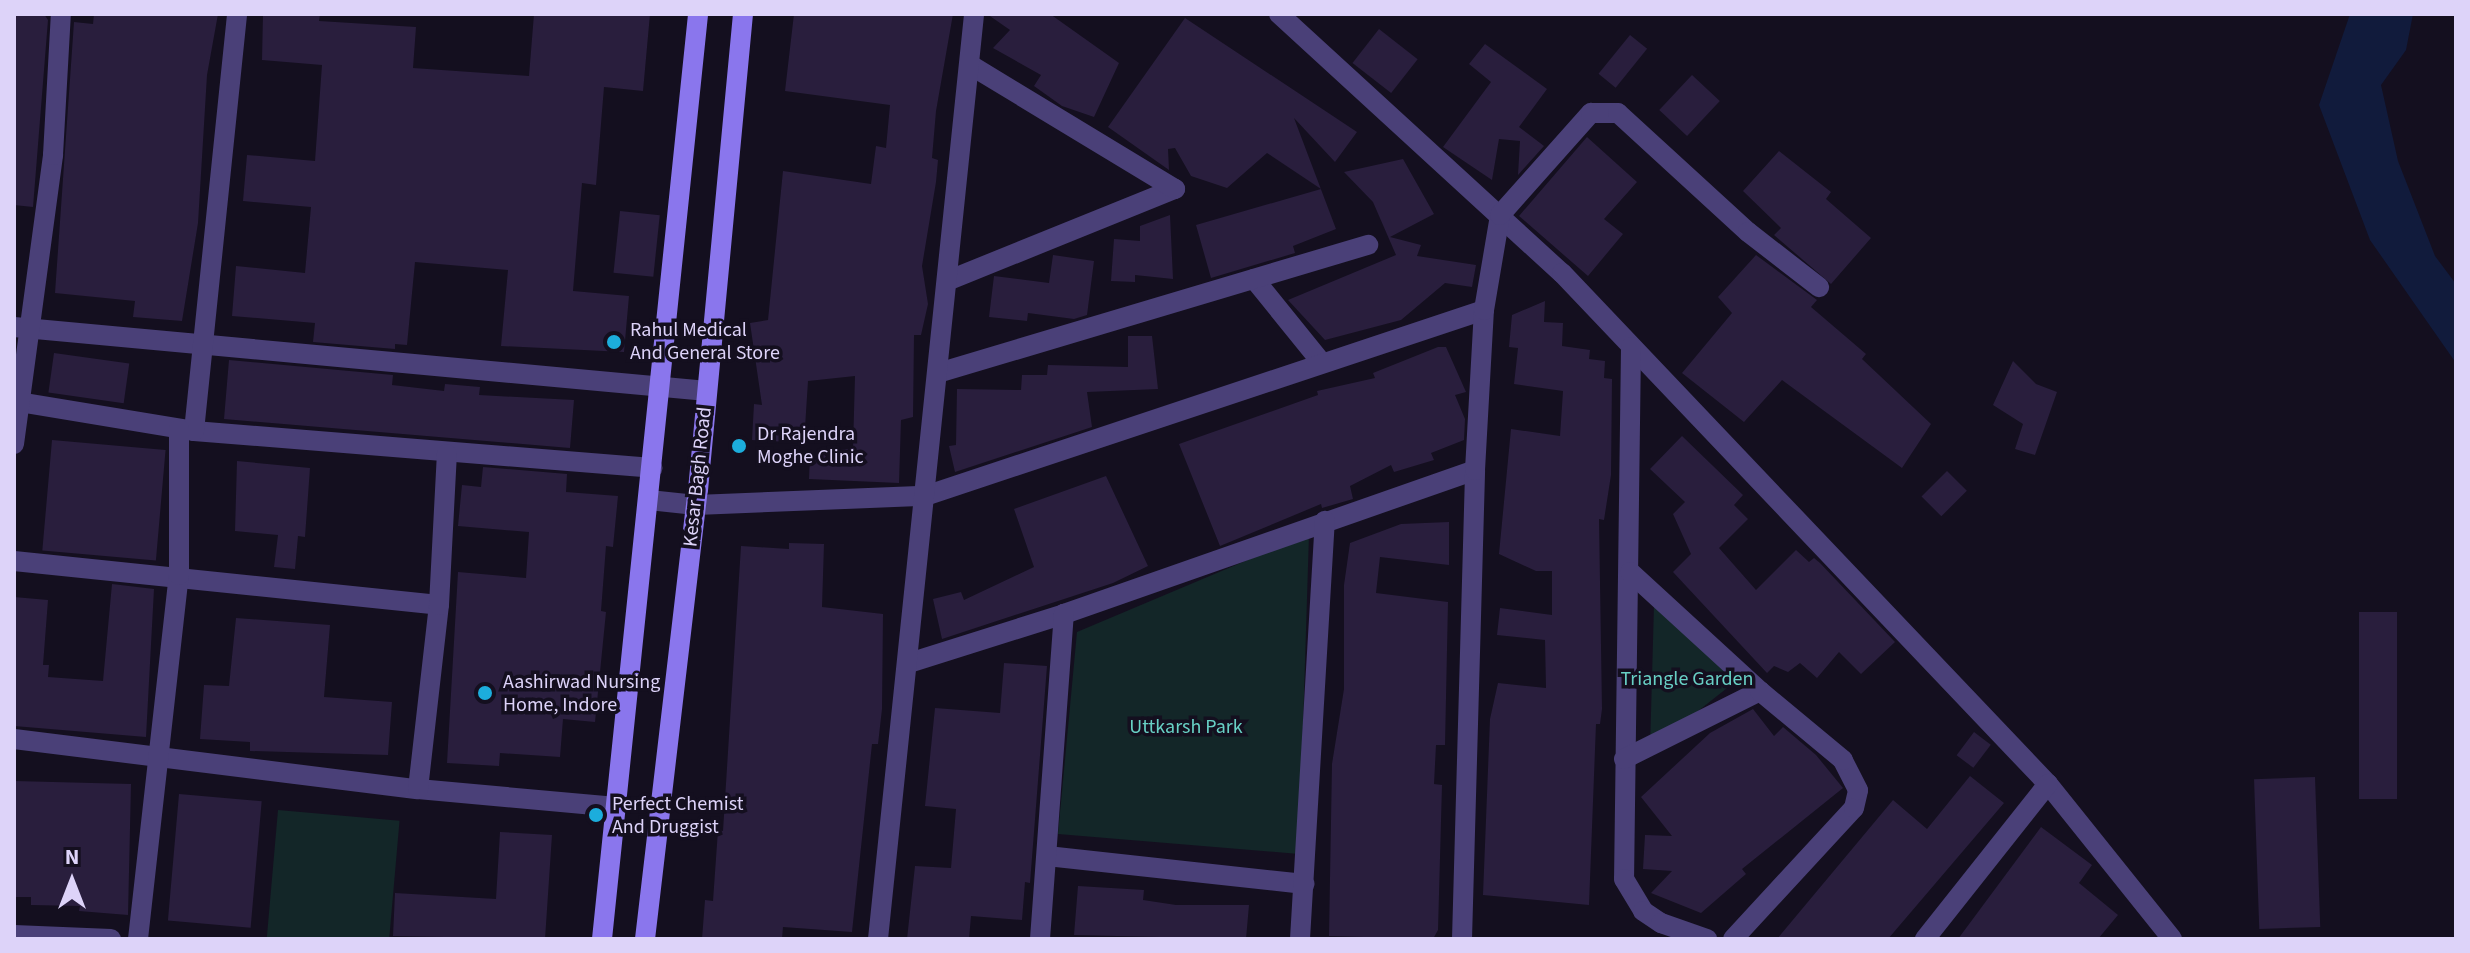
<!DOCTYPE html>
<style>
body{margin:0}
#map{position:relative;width:2470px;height:953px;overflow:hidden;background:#140f1f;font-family:"Source Sans 3",sans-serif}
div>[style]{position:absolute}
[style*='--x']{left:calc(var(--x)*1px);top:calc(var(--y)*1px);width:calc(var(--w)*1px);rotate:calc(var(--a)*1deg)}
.green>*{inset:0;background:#132628;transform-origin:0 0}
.water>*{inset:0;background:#111b3c}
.building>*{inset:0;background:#291e3d;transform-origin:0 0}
.minor>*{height:20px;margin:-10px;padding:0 10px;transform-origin:10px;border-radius:10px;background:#4a4078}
.secondary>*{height:20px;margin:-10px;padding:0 10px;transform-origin:10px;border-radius:10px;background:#8a76ed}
.dots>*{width:22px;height:22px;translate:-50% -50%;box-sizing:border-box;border:4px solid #140f1f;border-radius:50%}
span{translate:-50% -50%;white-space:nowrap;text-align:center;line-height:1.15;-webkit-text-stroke:7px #140f1f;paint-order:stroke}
.poi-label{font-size:20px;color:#ddd3f9}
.left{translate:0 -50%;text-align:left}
.street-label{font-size:20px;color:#ddd3f9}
.park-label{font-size:20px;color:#68d0c5}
.frame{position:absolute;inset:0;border:16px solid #ddd3f9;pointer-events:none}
.north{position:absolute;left:32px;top:841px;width:80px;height:80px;-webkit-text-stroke:6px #140f1f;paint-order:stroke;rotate:0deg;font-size:22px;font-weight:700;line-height:32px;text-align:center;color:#ddd3f9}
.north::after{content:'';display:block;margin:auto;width:28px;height:36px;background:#ddd3f9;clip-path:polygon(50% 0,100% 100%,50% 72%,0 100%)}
</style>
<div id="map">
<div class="green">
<i style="clip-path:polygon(1309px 534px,1299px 854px,1058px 834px,1077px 632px)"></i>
<i style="clip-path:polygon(1654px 605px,1736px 681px,1650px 749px)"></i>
<i style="left:278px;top:810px;width:122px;height:130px;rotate:5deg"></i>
</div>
<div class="water">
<i style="clip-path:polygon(2350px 14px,2413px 14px,2406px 50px,2381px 85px,2398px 161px,2435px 256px,2456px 284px,2456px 363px,2370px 240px,2319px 105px)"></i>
</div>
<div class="building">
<i style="clip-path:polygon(14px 14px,44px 14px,48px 20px,33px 207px,14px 205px)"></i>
<i style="clip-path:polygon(94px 14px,218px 14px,207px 75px,198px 223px,182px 321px,133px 317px,135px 301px,55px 293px,74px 22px,93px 24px)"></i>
<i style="clip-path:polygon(263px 14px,320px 14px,319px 21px,416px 27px,413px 68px,529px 76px,534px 14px,650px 14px,643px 91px,604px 87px,596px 185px,582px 183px,573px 291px,629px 296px,624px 352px,501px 346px,508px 270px,415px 262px,407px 345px,395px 344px,395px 349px,313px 342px,315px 323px,232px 316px,236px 266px,305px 273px,311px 207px,243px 201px,247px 155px,315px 161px,322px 65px,262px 60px)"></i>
<i style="clip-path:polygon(794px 14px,953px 14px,936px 111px,932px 158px,938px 160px,936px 182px,922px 266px,928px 304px,921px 335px,914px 335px,913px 417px,901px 420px,899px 483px,809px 479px,810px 455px,853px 448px,855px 376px,808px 381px,804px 443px,752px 440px,754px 404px,762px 405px,750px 323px,768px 320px,783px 171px,871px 184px,876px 146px,886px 148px,890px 105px,785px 91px)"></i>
<i style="clip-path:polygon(987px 14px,1050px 14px,1119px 63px,1094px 117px,1062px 106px,1034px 86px,1041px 75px,993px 48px,1010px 30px)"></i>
<i style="clip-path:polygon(1185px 18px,1357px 132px,1335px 162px,1294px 118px,1336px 229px,1293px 246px,1295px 253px,1211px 278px,1196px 225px,1321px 189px,1267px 153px,1227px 188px,1191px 176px,1175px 148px,1168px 149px,1169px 170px,1108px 127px)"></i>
<i style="left:1379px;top:29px;width:49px;height:43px;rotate:38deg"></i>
<i style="left:1630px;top:35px;width:22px;height:50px;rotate:39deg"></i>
<i style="clip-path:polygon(1485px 44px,1547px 89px,1519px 127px,1544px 146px,1518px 175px,1520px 141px,1499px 139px,1492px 180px,1443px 147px,1491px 82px,1469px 64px)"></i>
<i style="left:1692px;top:75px;width:38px;height:48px;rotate:43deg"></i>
<i style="clip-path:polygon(1587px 137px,1637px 182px,1604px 219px,1623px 234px,1588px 276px,1519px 216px)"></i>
<i style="clip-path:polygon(1779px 151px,1831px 192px,1826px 199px,1871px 238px,1831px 284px,1774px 235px,1781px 228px,1743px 191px)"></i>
<i style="clip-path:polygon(1403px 159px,1434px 214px,1390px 237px,1421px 245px,1417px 256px,1476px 265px,1472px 287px,1445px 283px,1401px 320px,1325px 340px,1288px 300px,1396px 255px,1373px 202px,1344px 172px)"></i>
<i style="left:620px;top:211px;width:40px;height:62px;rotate:6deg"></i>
<i style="clip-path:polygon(1170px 215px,1173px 279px,1135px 275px,1135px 282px,1111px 281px,1114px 239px,1140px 241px,1140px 226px)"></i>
<i style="clip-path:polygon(1053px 255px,1094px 261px,1087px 315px,1074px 319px,1028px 313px,1027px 321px,989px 317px,994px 276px,1049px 283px)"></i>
<i style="clip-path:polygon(1756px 255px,1817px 300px,1811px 307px,1866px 354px,1862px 359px,1931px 424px,1902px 468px,1782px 380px,1744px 422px,1682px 373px,1732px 313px,1718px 297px)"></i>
<i style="clip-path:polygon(1545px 301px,1544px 322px,1563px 323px,1562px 346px,1590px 350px,1589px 359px,1605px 361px,1604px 378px,1612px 379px,1611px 475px,1604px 520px,1599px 519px,1602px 709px,1600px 724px,1596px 724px,1589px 905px,1483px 895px,1490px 719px,1498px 683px,1546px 688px,1545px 640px,1497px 635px,1500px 608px,1552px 615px,1552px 571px,1536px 571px,1499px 554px,1511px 429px,1560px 436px,1563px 391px,1514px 384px,1518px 348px,1509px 347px,1512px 315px)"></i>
<i style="clip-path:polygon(1128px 336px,1152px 336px,1158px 389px,1087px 392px,1092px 427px,955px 472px,949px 446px,956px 445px,957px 389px,1021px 390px,1022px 375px,1047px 375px,1048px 365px,1128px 367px)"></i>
<i style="clip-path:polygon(1438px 347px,1446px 347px,1466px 392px,1455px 395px,1465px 419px,1464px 440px,1431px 453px,1434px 460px,1394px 472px,1391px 465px,1350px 486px,1353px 499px,1322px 508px,1321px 504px,1220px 546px,1179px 444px,1318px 395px,1317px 391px,1375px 378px,1373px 373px)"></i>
<i style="left:54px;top:353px;width:76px;height:40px;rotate:8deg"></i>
<i style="clip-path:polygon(229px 360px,393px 375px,392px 385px,444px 391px,445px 384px,480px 387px,479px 395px,574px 400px,570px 448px,224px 419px)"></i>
<i style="clip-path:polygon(2013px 361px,2036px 384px,2057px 392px,2035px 455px,2015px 449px,2023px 424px,1993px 405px)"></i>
<i style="clip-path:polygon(1682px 436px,1743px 495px,1734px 505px,1748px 519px,1719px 548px,1756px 590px,1796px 550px,1809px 562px,1814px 558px,1820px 563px,1895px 642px,1861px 674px,1839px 652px,1817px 678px,1800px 663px,1788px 672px,1774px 666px,1767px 673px,1673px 572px,1691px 554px,1673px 514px,1685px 502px,1650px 469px)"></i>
<i style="left:52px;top:440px;width:114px;height:111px;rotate:5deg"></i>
<i style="clip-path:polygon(237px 461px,310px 468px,305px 537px,298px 536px,295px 569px,274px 567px,278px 535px,235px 531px)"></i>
<i style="clip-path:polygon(483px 467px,567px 474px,566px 492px,618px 496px,613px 547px,606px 546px,601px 611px,606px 612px,595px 722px,563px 719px,560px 757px,500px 753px,499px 766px,447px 763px,458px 572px,526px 578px,529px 532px,458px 526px,462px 485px,481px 487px)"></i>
<i style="left:1947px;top:471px;width:28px;height:36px;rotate:45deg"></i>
<i style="clip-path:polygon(1106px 476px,1148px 566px,1113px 583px,942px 639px,933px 599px,961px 592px,964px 600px,1034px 567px,1014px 509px)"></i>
<i style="clip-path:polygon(1449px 522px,1449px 565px,1380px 557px,1376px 593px,1448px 602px,1445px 745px,1436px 745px,1434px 784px,1442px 785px,1438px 930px,1433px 939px,1329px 936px,1332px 764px,1344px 689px,1344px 585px,1350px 543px,1401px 524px)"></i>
<i style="clip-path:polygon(789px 543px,824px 544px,822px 607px,883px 614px,882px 709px,878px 744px,872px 744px,852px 932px,783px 927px,782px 939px,702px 939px,705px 900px,713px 901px,718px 830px,723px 831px,741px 546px,789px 549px)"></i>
<i style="clip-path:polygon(112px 584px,154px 589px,146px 737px,14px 726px,14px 597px,48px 600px,43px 665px,49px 665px,48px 677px,103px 681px)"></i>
<i style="left:2359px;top:612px;width:38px;height:187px"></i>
<i style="clip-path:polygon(236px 618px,330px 625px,324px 697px,392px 702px,388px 755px,250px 751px,250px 742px,200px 739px,204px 685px,229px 686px)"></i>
<i style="clip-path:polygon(1004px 663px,1047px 666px,1030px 883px,1025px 882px,1022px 920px,971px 916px,969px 939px,907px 939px,915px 866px,951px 868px,956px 809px,925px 806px,935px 708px,1000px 713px)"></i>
<i style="clip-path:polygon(1753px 709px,1774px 736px,1783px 727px,1816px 755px,1843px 788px,1742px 869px,1746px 874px,1701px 913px,1651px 893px,1672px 871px,1643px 869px,1645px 835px,1672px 836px,1641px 797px,1710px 733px)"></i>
<i style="left:1974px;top:732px;width:21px;height:29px;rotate:37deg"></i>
<i style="clip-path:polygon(1970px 776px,2004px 803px,1888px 939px,1777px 939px,1893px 800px,1927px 829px)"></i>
<i style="left:2315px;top:777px;width:150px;height:61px;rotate:88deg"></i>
<i style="clip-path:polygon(14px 781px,131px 784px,128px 915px,79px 911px,80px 906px,31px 905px,31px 897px,14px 897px)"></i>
<i style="left:179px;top:794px;width:83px;height:127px;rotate:5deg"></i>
<i style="clip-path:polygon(2041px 827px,2092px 865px,2079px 883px,2118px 915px,2098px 939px,1958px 939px)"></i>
<i style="clip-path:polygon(500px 832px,552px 835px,545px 939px,393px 936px,395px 893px,496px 899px)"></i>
<i style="clip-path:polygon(1078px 886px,1144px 890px,1143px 900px,1176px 905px,1249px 905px,1246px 939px,1074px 935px)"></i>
</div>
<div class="minor">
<i style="--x:1279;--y:14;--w:384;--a:42.5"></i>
<i style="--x:1562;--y:273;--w:705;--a:46.44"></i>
<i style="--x:2048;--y:784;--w:198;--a:51.3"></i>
<i style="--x:1254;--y:279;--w:108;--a:51"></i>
<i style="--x:947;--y:281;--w:246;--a:-22"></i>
<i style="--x:1175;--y:189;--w:240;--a:-148.8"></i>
<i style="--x:14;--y:327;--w:696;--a:5.28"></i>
<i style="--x:1631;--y:347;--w:532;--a:90.75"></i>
<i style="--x:1624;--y:879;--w:37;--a:59"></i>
<i style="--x:1643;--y:911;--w:22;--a:34"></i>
<i style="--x:1661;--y:923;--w:49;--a:19.2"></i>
<i style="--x:938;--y:373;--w:449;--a:-16.6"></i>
<i style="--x:19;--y:402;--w:177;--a:9.4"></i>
<i style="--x:194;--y:431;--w:460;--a:4.6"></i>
<i style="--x:194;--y:431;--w:419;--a:-84.1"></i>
<i style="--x:14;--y:444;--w:292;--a:-82.3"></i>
<i style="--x:53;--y:155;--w:141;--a:-86.8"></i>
<i style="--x:649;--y:500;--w:47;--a:6.1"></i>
<i style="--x:696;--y:505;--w:229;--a:-2.3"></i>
<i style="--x:925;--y:496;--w:589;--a:-18.4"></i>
<i style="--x:14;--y:561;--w:427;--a:5.9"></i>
<i style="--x:909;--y:663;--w:163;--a:-17.5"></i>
<i style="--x:1064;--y:614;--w:435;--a:-19.3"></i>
<i style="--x:14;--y:739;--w:407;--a:7.1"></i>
<i style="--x:418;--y:789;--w:199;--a:5.2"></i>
<i style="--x:1624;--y:759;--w:152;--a:-26.6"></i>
<i style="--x:1760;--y:691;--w:176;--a:-137.5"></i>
<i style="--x:418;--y:789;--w:185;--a:-83.5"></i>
<i style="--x:439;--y:605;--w:151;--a:-87"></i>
<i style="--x:1047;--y:856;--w:259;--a:6.2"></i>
<i style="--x:14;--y:935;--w:97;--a:2.4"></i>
<i style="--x:138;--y:939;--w:366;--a:-83.6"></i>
<i style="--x:179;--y:575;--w:146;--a:-90"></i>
<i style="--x:878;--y:939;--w:930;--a:-84.07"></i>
<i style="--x:1040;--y:939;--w:326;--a:-85.8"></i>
<i style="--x:1300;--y:939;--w:419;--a:-86.6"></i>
<i style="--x:1462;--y:939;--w:469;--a:-88.4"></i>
<i style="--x:1475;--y:470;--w:160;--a:-86.8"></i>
<i style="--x:1484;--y:310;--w:96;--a:-80.4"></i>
<i style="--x:1500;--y:215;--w:137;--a:-48.3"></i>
<i style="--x:1591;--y:113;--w:27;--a:0"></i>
<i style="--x:1618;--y:113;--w:176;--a:42.5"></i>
<i style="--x:1748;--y:232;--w:90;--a:37.8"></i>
<i style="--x:1733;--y:939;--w:178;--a:-47.3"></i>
<i style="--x:1854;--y:808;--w:18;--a:-77"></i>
<i style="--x:1858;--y:790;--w:34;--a:-117"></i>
<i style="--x:1843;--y:760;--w:108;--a:-140.3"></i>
<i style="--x:1925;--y:939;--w:198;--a:-51.6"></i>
</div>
<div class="secondary">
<i style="--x:602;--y:939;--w:930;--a:-84.07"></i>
<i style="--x:645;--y:939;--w:452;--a:-83.3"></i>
<i style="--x:698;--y:490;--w:478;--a:-84.6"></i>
</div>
<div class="dots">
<i style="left:614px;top:342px;background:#1caddc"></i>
<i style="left:739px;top:446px;background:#1caddc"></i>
<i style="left:485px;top:693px;background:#1caddc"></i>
<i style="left:596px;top:815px;background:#1caddc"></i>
</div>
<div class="poi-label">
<span class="left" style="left:630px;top:342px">Rahul Medical<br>And General Store</span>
<span class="left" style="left:757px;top:446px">Dr Rajendra<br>Moghe Clinic</span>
<span class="left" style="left:503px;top:694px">Aashirwad Nursing<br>Home, Indore</span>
<span class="left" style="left:612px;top:816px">Perfect Chemist<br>And Druggist</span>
</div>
<div class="street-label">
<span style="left:698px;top:477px;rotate:-84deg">Kesar Bagh Road</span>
</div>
<div class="park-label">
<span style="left:1687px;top:679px">Triangle Garden</span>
<span style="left:1186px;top:727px">Uttkarsh Park</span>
</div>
<div class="frame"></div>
<div class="north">N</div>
</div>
